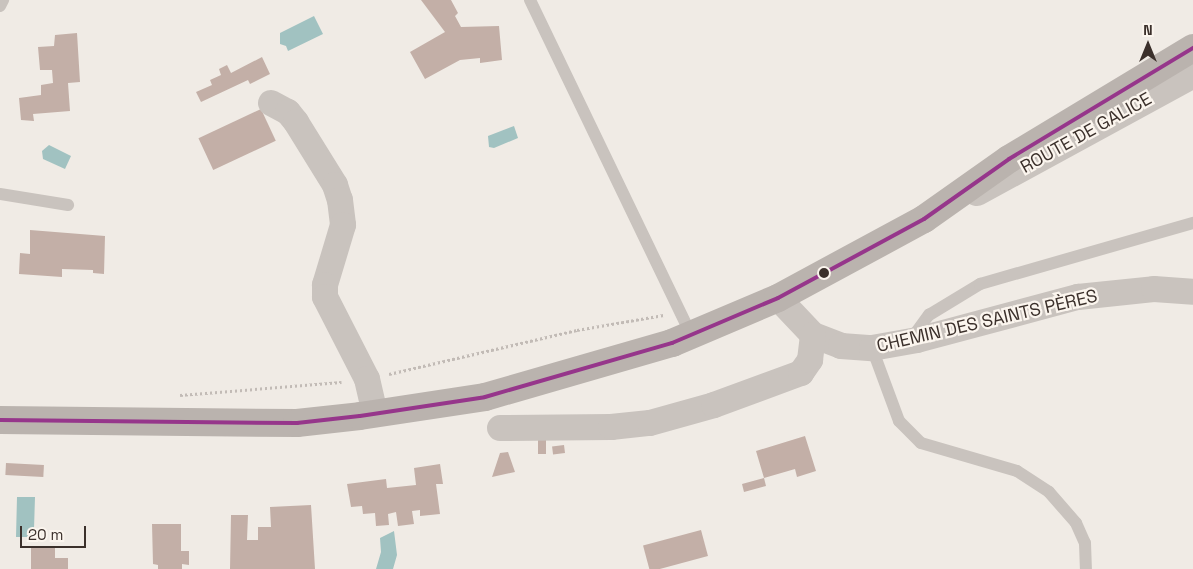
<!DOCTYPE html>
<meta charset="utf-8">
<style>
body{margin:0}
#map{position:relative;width:1193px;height:569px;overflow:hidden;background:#f0ebe5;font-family:"Space Grotesk",sans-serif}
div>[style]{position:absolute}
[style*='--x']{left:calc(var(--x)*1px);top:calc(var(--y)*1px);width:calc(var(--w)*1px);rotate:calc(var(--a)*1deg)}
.water>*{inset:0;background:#a1c2c1}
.building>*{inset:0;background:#c3afa7;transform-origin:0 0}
.path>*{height:3px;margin-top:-1.5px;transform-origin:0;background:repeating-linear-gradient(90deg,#c2bbb6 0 2.5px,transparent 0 5px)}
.service>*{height:12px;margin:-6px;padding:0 6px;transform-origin:6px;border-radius:6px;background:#c9c3be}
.minor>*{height:26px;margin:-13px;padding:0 13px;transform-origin:13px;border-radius:13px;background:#c9c3be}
.tertiary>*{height:28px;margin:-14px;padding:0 14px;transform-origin:14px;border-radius:14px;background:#c9c3be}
.secondary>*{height:28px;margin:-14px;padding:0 14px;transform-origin:14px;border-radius:14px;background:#bab3ae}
.bus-1>*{height:4px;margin:-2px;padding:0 2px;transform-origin:2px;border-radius:2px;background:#96368b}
.dots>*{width:14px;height:14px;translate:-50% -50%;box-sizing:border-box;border:2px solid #fbf5ee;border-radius:50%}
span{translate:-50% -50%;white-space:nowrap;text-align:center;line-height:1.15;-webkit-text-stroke:4.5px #fbf5ee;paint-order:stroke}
.street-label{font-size:18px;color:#3b302b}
.north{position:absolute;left:1123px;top:20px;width:50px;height:50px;-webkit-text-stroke:4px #fbf5ee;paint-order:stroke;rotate:0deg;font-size:14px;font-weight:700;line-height:20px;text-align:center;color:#3b302b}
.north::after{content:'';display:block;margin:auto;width:18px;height:22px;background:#3b302b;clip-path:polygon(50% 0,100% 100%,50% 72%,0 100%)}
.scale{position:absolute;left:20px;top:526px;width:66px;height:22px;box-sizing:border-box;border:2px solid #3b302b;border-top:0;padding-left:6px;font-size:15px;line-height:18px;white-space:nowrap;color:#3b302b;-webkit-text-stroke:4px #fbf5ee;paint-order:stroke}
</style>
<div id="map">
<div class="water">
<i style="clip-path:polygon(314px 16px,323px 34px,288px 51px,286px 46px,280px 44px,280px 33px)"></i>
<i style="clip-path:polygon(514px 126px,518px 138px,494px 148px,489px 147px,488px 136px)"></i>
<i style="clip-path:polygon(49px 145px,71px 156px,65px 169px,43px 159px,42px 151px)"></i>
<i style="clip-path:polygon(17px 497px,35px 497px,34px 529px,41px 529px,40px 537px,16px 537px)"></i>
<i style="clip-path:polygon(394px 531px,397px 555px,393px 569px,376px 569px,381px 552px,380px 538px)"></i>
</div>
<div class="building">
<i style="clip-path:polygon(421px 0,451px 0,458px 13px,455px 16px,461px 27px,499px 26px,502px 60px,480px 63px,480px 58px,460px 60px,425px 79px,410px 52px,445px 32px)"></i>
<i style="clip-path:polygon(77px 33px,80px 82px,68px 83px,70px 111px,33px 114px,34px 121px,21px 120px,19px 98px,41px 95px,41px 85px,53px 83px,52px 70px,40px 70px,38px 47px,54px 46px,55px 35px)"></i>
<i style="clip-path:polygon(262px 57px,270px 74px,250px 84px,248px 80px,201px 102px,196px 92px,212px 85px,210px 80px,221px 75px,219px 69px,227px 65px,231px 73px)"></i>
<i style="left:261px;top:109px;width:35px;height:69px;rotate:65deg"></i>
<i style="clip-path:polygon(30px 230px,105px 236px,104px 274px,93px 273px,93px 270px,62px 269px,62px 277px,19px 274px,20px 253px,30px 254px)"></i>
<i style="clip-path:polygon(805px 436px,816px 471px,797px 477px,795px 469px,764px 478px,766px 486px,744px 492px,742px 484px,764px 478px,756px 451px)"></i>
<i style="left:546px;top:439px;width:15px;height:8px;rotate:90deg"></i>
<i style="left:564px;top:445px;width:8px;height:12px;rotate:83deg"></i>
<i style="clip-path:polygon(508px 452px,515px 472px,492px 477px,500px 453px)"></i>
<i style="left:6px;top:463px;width:38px;height:12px;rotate:3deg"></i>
<i style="clip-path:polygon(440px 464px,443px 484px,436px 484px,440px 514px,420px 516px,420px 510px,412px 511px,414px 524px,398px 526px,396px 512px,388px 514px,389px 525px,376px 526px,375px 513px,363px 514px,362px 506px,351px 507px,347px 484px,386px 479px,387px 488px,416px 485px,414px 468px)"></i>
<i style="clip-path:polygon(311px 505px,315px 569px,230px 569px,231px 515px,248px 515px,247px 540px,258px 540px,258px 527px,271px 527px,270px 507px)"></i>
<i style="clip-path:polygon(152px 524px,181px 524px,181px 551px,189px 551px,189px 565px,182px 564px,182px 569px,158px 569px,158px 565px,153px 564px)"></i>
<i style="left:701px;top:530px;width:27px;height:60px;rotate:75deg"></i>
<i style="clip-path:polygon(31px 548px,55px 548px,55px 558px,68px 558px,68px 569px,31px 569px)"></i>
</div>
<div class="path">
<i style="--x:389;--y:374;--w:193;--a:-13.2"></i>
<i style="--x:577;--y:330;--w:88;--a:-9.8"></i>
<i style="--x:180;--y:395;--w:162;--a:-4.6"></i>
</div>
<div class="service">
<i style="--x:530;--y:0;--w:373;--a:64.3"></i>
<i style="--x:0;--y:6;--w:7;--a:-63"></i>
<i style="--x:0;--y:194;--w:69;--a:9.2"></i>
<i style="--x:912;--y:338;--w:29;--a:-54"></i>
<i style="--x:929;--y:315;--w:60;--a:-31.3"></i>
<i style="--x:980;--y:284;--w:222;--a:-16"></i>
<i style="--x:872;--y:348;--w:78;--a:69.7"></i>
<i style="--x:899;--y:421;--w:31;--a:45"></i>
<i style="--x:921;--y:443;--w:100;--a:16.3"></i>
<i style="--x:1017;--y:471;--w:38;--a:33"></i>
<i style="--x:1049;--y:492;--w:41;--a:48.9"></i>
<i style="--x:1076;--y:523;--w:22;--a:66"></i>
<i style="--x:1085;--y:543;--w:26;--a:88"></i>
</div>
<div class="minor">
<i style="--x:271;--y:103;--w:19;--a:28"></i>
<i style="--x:288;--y:112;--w:13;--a:51"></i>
<i style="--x:296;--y:122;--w:74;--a:58.2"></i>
<i style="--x:335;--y:185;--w:16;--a:72"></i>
<i style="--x:340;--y:200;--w:25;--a:83"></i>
<i style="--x:343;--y:225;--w:63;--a:106.7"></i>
<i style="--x:325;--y:285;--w:12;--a:90"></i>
<i style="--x:325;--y:297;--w:92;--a:62.9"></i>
<i style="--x:367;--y:379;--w:35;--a:77"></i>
<i style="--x:778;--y:298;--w:51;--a:46.6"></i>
<i style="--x:813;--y:335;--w:30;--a:21"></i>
<i style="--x:841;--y:346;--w:31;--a:4"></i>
<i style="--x:872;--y:348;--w:46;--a:-10.1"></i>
<i style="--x:917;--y:340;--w:167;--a:-15"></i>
<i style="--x:1078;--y:297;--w:76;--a:-6"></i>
<i style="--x:1154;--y:289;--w:39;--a:4"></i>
<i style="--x:500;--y:428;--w:111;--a:-0.5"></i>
<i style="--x:611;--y:427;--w:39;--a:-6"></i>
<i style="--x:650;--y:423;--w:66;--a:-15.7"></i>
<i style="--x:714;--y:405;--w:93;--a:-20.2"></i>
<i style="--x:801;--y:373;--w:16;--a:-55"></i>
<i style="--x:810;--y:360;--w:25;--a:-83"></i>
</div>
<div class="tertiary">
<i style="--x:977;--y:192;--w:246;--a:-28.6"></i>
</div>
<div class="secondary">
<i style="--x:0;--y:420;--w:297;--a:0.6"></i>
<i style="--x:297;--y:423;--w:63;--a:-6.3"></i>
<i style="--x:360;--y:416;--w:126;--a:-8.6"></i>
<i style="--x:485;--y:397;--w:195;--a:-16.1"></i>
<i style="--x:672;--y:343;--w:115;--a:-23"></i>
<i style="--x:778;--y:298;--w:166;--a:-28.4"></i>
<i style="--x:924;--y:219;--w:104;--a:-35.2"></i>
<i style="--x:1009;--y:159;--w:215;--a:-31.1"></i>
</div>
<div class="bus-1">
<i style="--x:0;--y:420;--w:297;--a:0.6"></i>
<i style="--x:297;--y:423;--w:63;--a:-6.3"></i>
<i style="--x:360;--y:416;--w:126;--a:-8.6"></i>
<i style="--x:485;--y:397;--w:195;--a:-16.1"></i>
<i style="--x:672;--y:343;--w:115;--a:-23"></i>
<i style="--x:778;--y:298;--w:166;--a:-28.4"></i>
<i style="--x:924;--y:219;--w:104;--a:-35.2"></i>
<i style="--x:1009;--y:159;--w:215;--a:-31.1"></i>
</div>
<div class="dots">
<i style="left:824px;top:273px;background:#3b302b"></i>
</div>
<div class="street-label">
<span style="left:1086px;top:133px;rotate:-29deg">ROUTE DE GALICE</span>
<span style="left:987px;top:321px;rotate:-13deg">CHEMIN DES SAINTS PÈRES</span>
</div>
<div class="north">N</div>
<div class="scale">20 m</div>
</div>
